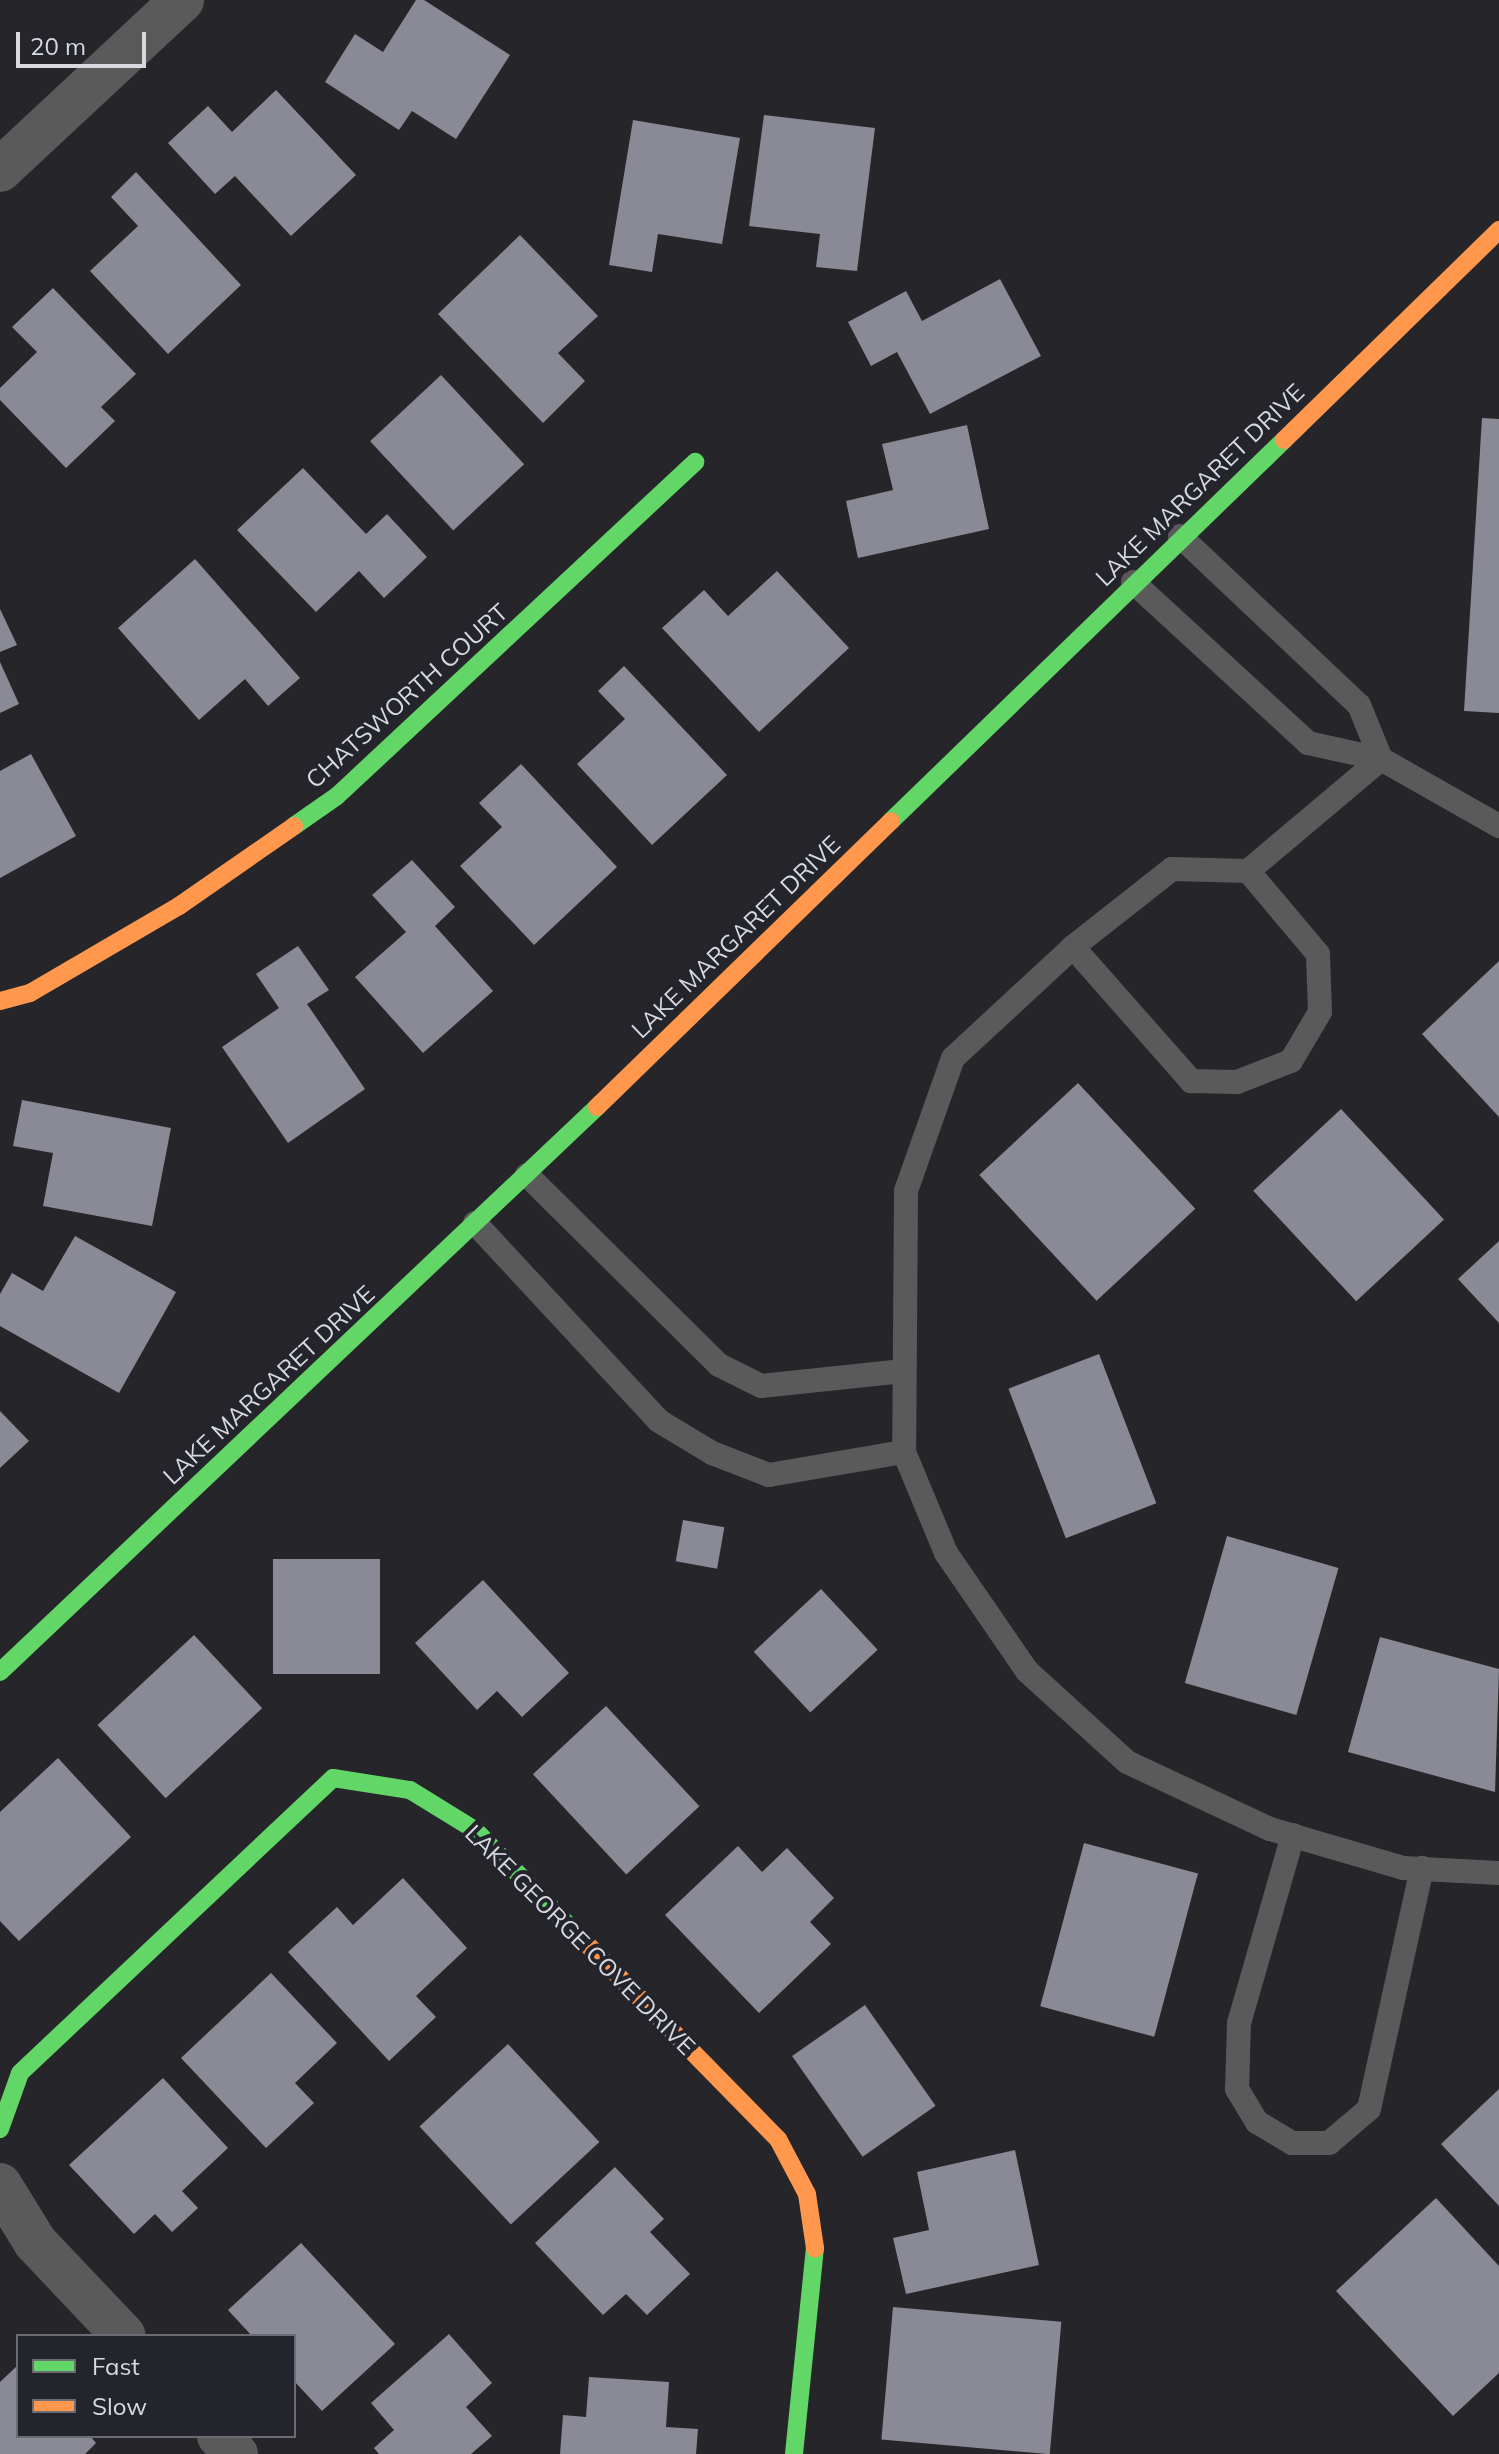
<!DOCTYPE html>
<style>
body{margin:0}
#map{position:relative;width:1499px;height:2454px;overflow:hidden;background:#25252a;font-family:Mulish,sans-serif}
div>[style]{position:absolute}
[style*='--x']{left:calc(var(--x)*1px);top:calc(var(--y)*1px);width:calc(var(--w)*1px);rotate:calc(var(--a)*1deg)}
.building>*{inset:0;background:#898a95;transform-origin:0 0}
.lane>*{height:24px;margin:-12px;padding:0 12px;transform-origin:12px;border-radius:12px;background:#5a5a5b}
.street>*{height:44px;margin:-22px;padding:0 22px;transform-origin:22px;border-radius:22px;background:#5a5a5b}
.fast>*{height:18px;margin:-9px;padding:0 9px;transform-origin:9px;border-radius:9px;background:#63d668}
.slow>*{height:18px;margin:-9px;padding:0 9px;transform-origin:9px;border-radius:9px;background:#ff974d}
span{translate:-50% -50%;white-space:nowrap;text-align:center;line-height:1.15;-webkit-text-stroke:8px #23242c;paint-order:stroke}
.street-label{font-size:24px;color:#d8d9de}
.legend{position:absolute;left:16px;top:2334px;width:280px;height:104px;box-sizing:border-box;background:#23242c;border:2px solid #6b6c73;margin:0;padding:10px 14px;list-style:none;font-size:24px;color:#d8d9de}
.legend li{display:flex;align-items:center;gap:16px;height:40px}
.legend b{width:40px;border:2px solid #6b6c73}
.scale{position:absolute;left:16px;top:32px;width:130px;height:36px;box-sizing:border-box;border:4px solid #d8d9de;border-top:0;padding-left:10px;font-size:24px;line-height:28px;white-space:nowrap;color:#d8d9de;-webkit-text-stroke:6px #23242c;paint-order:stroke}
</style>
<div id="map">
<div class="building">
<i style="clip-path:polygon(416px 0,424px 0,510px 55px,456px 139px,412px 111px,399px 130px,325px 82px,355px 34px,383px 52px)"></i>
<i style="clip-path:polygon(276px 90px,356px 175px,291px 236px,235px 176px,215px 194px,168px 143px,208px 106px,232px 132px)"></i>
<i style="clip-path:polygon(764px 115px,875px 128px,857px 271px,816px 267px,820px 234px,749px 226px)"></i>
<i style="clip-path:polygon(633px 120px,740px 138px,722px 244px,658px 234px,652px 272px,609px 265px)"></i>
<i style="clip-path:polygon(136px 172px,241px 285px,168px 354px,90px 271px,138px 226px,111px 197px)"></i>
<i style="clip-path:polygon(520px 235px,598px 316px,558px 353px,585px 381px,543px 423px,438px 314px)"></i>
<i style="clip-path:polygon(1000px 279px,1041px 356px,930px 414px,897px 352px,871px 366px,848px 322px,906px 291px,922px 321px)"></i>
<i style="clip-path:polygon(53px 288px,136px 374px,101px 407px,115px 421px,66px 468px,0 400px,0 388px,37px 352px,12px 327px)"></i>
<i style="left:441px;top:375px;width:122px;height:97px;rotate:47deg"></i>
<i style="clip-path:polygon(1482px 418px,1499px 419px,1499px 713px,1464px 711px)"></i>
<i style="clip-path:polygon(967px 425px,989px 529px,858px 558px,846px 501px,893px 490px,882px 444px)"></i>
<i style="clip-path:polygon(303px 468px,366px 534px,387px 514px,427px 557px,384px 598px,359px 571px,316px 612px,237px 530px)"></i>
<i style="clip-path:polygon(195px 559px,300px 678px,268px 706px,245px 679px,199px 720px,118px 628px)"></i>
<i style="clip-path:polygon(777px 571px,849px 648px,759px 732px,662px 628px,704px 590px,728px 616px)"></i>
<i style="clip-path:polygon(0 609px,17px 645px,0 652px)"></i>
<i style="clip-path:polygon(0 662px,19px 704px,0 713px)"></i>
<i style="clip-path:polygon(624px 666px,727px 775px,652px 845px,577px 764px,625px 719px,598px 691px)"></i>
<i style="clip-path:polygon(31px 754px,76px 836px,0 878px,0 771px)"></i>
<i style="clip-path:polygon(521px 764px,617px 867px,534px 945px,460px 866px,502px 827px,479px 803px)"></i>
<i style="clip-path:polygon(412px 860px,455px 907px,435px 926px,493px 991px,423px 1053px,355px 977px,406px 932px,372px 895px)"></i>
<i style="clip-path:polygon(298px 946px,329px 990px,307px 1004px,365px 1089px,288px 1143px,222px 1047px,279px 1008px,256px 974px)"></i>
<i style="clip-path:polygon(1499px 961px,1499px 1117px,1422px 1034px)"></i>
<i style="left:1078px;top:1083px;width:172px;height:135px;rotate:47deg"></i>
<i style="clip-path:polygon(22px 1100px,171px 1128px,152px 1226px,43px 1206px,53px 1153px,13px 1146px)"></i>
<i style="left:1341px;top:1109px;width:151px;height:120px;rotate:47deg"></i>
<i style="clip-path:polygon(75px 1236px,176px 1292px,119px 1393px,0 1326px,0 1294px,12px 1273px,43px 1291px)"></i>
<i style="clip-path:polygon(1499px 1241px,1499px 1323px,1458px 1279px)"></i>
<i style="left:1099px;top:1354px;width:160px;height:97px;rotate:69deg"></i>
<i style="clip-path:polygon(0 1411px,29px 1441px,0 1468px)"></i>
<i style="left:683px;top:1520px;width:42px;height:42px;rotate:10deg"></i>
<i style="left:1227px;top:1536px;width:116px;height:153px;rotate:16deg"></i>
<i style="left:273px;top:1559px;width:107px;height:115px"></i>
<i style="clip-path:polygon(483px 1580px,569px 1673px,522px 1717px,497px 1691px,477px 1710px,415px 1643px)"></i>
<i style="left:821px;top:1589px;width:83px;height:92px;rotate:47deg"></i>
<i style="left:194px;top:1635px;width:100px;height:132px;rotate:47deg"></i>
<i style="clip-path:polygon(1380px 1637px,1499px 1669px,1495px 1792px,1348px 1752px)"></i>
<i style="left:606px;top:1706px;width:137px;height:100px;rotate:47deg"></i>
<i style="clip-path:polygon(58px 1758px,131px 1837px,19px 1941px,0 1921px,0 1812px)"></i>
<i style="left:1084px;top:1843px;width:118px;height:169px;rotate:15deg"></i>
<i style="clip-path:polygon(738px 1846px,762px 1872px,787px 1848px,834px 1898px,810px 1922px,831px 1944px,759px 2013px,665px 1915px)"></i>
<i style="clip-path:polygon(403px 1878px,467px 1948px,416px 1996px,436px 2017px,389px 2061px,288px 1952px,337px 1907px,353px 1925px)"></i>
<i style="clip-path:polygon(271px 1973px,337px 2043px,295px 2083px,314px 2103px,266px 2148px,181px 2058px)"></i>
<i style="left:865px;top:2005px;width:123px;height:89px;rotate:55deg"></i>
<i style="left:508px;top:2044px;width:134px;height:121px;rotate:47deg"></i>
<i style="clip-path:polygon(163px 2078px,228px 2148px,182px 2191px,198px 2208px,172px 2232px,155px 2214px,134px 2234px,69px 2165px)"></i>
<i style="clip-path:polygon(1499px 2089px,1499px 2206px,1441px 2144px)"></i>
<i style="clip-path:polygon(1015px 2150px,1039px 2265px,906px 2294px,893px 2238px,929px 2230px,917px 2172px)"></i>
<i style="clip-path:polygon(615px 2167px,664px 2219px,650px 2232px,690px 2274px,647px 2315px,626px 2294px,603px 2315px,535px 2243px)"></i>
<i style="clip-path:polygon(1436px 2198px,1499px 2266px,1499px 2373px,1453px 2416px,1336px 2291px)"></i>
<i style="clip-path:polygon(301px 2243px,395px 2344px,322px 2411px,294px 2381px,294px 2336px,252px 2336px,228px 2310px)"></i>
<i style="left:893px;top:2307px;width:169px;height:133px;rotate:5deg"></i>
<i style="clip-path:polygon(449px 2334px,492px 2383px,466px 2407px,492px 2436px,471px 2454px,379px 2454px,374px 2448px,394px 2430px,371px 2403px)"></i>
<i style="clip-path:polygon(18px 2365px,18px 2436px,90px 2436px,96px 2443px,85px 2454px,0 2454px,0 2382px)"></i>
<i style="clip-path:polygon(589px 2377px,669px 2382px,666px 2427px,698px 2429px,696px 2454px,560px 2454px,563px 2415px,586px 2417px)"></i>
</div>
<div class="lane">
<i style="--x:1180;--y:536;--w:246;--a:43.4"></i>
<i style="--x:1359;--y:705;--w:58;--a:67.8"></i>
<i style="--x:1133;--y:582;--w:238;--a:42.6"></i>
<i style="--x:1308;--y:743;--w:75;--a:12.4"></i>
<i style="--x:1381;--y:759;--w:136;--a:29.6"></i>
<i style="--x:1381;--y:759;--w:174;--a:139.9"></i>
<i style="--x:1248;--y:871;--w:76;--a:-178.5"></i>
<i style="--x:1172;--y:869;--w:126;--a:141.8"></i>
<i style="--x:1073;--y:947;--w:163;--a:137.2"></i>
<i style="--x:953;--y:1058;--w:141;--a:109.5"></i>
<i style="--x:906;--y:1191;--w:261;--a:90.4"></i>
<i style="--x:904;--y:1452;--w:109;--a:67.4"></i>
<i style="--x:946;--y:1553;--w:143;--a:55.5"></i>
<i style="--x:1027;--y:1671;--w:135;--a:42.3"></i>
<i style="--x:1127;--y:1762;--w:158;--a:25.1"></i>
<i style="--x:1270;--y:1829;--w:139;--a:16.3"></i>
<i style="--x:1403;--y:1868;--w:96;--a:3"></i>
<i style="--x:1073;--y:947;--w:179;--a:48.6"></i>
<i style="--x:1191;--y:1081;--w:46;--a:1.2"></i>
<i style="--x:1237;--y:1082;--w:58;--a:-21.3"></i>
<i style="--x:1291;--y:1061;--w:57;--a:-59.4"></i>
<i style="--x:1320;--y:1012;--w:58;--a:-92"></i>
<i style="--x:1318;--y:954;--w:109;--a:-130.1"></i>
<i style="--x:527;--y:1175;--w:270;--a:44.7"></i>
<i style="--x:719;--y:1365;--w:47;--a:26.6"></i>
<i style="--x:761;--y:1386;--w:143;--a:-6"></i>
<i style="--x:475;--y:1223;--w:270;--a:47.1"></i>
<i style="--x:659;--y:1421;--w:62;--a:31.1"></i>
<i style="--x:712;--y:1453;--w:61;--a:21.1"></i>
<i style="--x:769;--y:1475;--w:137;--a:-9.7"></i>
<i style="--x:1293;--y:1835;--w:196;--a:106"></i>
<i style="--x:1239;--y:2023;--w:66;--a:91.7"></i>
<i style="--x:1237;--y:2089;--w:39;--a:59"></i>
<i style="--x:1257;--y:2122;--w:41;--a:31"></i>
<i style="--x:1292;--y:2143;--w:37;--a:0"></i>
<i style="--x:1329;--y:2143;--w:52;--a:-40.4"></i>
<i style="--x:1369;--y:2109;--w:247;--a:-77.6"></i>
</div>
<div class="street">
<i style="--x:0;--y:170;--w:249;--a:-43"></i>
<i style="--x:0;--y:2185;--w:67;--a:58.4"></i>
<i style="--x:35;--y:2242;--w:129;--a:46.6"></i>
<i style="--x:219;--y:2436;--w:25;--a:47"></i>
</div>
<div class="fast">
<i style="--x:891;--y:821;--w:547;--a:-44.11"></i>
<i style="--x:294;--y:826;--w:52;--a:-34.9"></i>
<i style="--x:337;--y:796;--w:490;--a:-43"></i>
<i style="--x:0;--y:1672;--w:822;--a:-43.42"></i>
<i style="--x:0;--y:2129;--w:59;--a:-70.3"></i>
<i style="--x:20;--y:2073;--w:430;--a:-43.3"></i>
<i style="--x:333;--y:1778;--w:78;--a:8.9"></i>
<i style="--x:410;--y:1790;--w:76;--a:31.6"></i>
<i style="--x:475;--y:1830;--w:146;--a:45.6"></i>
<i style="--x:794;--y:2454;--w:207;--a:-84.2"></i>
</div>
<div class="slow">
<i style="--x:1284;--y:440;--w:301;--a:-44.3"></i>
<i style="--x:0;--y:1001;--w:31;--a:-15"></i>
<i style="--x:30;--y:993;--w:173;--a:-30.3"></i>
<i style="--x:179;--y:906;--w:140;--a:-34.8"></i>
<i style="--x:597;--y:1107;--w:410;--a:-44.2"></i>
<i style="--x:577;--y:1934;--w:287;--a:45.6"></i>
<i style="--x:778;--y:2139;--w:62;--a:62.2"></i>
<i style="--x:807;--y:2194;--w:55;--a:81.6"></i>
</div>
<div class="street-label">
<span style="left:1200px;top:485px;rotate:-44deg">LAKE MARGARET DRIVE</span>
<span style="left:407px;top:696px;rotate:-42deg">CHATSWORTH COURT</span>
<span style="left:736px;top:937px;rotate:-44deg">LAKE MARGARET DRIVE</span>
<span style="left:269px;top:1385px;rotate:-43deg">LAKE MARGARET DRIVE</span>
<span style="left:580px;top:1940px;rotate:45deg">LAKE GEORGE COVE DRIVE</span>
</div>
<ul class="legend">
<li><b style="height:10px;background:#63d668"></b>Fast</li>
<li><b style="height:10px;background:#ff974d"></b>Slow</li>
</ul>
<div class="scale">20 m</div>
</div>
